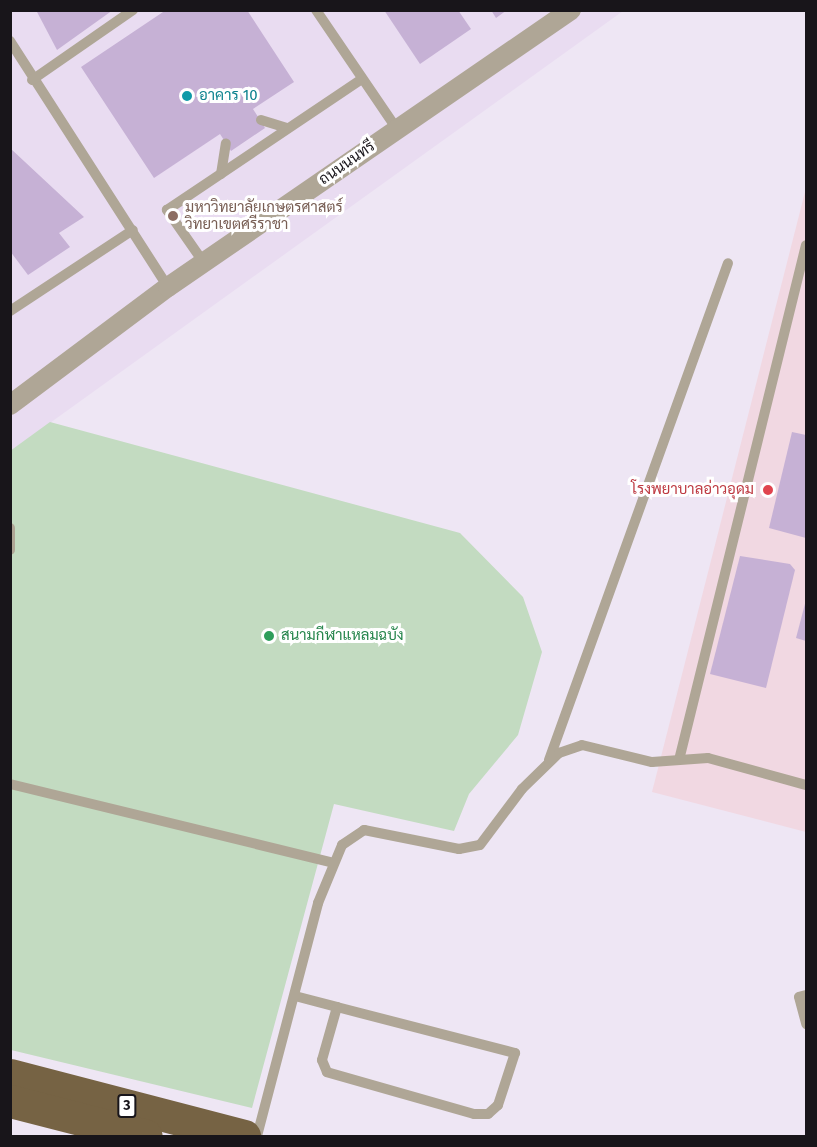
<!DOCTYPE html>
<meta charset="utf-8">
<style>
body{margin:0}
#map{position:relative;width:817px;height:1147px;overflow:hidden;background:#eee6f4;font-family:"Fira Sans",Sarabun,sans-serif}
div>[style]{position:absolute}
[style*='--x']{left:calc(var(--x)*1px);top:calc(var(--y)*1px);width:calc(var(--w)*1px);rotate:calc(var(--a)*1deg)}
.built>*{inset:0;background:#e9dcf1}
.medical>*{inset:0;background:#f1d8e2}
.green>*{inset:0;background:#c3dbc1}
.building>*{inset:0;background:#c6b1d5}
.service>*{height:10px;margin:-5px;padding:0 5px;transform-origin:5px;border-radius:5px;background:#afa696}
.minor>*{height:20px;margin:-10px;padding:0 10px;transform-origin:10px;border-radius:10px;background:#afa696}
.trunk>*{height:33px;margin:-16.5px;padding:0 16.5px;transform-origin:16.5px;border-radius:16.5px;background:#766344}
.dots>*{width:16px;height:16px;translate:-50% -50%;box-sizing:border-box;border:3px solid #fff;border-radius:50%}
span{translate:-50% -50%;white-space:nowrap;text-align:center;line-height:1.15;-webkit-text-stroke:6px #fff;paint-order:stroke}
.shield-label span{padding:2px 4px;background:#fff;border:2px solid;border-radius:4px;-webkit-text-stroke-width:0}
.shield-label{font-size:14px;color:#18151a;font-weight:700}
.culture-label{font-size:15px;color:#0d838f}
.left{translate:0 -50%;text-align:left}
.street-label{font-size:15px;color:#18151a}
.education-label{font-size:15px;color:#785e54}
.health-label{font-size:15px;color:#be3a42}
.right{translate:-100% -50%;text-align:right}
.leisure-label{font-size:15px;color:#27864d}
.frame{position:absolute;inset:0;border:12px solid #18151a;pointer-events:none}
</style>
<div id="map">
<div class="built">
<i style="clip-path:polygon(11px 11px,623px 11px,11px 451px)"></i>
</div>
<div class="medical">
<i style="clip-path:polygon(806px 188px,806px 832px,652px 792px)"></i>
</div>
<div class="green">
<i style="clip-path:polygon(50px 422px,460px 533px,523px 597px,542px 652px,518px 735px,469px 794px,454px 831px,334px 804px,252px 1108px,11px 1050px,10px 451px)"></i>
</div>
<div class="building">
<i style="clip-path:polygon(36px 10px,113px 10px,57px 50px)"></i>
<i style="clip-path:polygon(166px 10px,247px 10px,294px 82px,253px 109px,265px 128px,231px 151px,220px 134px,154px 178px,81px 67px)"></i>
<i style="clip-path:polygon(384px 10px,458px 10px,471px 29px,420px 64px)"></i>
<i style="clip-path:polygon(491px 10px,507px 10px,496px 18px)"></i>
<i style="clip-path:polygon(10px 148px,84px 217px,59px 233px,70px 247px,28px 275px,10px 251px)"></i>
<i style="clip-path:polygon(792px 432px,806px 435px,806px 538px,769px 528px)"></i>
<i style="clip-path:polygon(740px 556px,790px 564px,795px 570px,766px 688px,710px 674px)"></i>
<i style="clip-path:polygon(806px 600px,806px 641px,796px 638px)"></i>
</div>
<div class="service">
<i style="--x:316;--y:10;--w:144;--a:55.8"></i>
<i style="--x:10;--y:41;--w:292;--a:57.3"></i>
<i style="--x:32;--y:80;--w:123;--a:-34.7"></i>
<i style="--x:261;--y:120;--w:28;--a:17"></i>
<i style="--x:221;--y:174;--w:31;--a:-81"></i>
<i style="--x:204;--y:263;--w:65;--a:-124.9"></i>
<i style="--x:167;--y:210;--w:235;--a:-33.9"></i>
<i style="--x:10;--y:311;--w:147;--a:-33.4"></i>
<i style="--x:10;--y:528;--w:22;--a:90"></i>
<i style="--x:680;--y:756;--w:526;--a:-76.15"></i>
<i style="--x:549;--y:760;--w:528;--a:-70.19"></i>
<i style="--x:10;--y:784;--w:333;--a:13.7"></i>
<i style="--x:806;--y:995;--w:7;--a:164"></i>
<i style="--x:799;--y:997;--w:28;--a:75"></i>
<i style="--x:295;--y:996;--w:43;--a:14.7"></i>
<i style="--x:337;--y:1007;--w:184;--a:14.5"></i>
<i style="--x:515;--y:1053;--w:55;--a:108.1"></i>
<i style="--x:498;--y:1105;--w:13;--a:138"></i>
<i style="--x:488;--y:1114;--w:14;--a:180"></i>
<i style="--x:474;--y:1114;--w:153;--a:-164.1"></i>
<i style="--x:327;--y:1072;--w:13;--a:-113"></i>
<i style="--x:322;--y:1060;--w:55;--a:-74.2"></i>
<i style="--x:257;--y:1136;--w:241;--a:-75.3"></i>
<i style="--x:318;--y:903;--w:63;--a:-67.5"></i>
<i style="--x:342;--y:845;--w:27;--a:-34"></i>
<i style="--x:364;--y:830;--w:97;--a:11.3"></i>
<i style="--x:459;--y:849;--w:21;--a:-11"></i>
<i style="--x:480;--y:845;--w:70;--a:-53.1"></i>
<i style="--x:522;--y:789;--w:52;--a:-44.2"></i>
<i style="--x:559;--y:753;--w:24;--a:-19"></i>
<i style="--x:582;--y:745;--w:72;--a:13.7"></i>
<i style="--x:652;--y:762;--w:56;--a:-4.1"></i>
<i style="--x:708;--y:758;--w:102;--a:15.4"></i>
</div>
<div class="minor">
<i style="--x:10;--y:405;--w:197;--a:-36.8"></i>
<i style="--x:168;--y:287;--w:489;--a:-34.5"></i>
</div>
<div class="trunk">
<i style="--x:10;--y:1075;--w:242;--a:14.6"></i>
<i style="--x:10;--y:1101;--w:140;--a:14.4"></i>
</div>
<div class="dots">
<i style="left:187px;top:96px;background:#0f9aa8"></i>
<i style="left:173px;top:216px;background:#8d6e63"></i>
<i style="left:768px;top:490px;background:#e0444e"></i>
<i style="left:269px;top:636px;background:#2e9e5b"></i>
</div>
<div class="shield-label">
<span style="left:127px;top:1106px">3</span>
</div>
<div class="culture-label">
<span class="left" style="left:199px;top:96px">อาคาร 10</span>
</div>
<div class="street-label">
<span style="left:347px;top:163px;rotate:-35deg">ถนนนนทรี</span>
</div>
<div class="education-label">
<span class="left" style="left:185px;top:216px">มหาวิทยาลัยเกษตรศาสตร์<br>วิทยาเขตศรีราชา</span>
</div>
<div class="health-label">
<span class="right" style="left:754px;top:490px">โรงพยาบาลอ่าวอุดม</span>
</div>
<div class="leisure-label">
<span class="left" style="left:281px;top:636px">สนามกีฬาแหลมฉบัง</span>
</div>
<div class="frame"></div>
</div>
